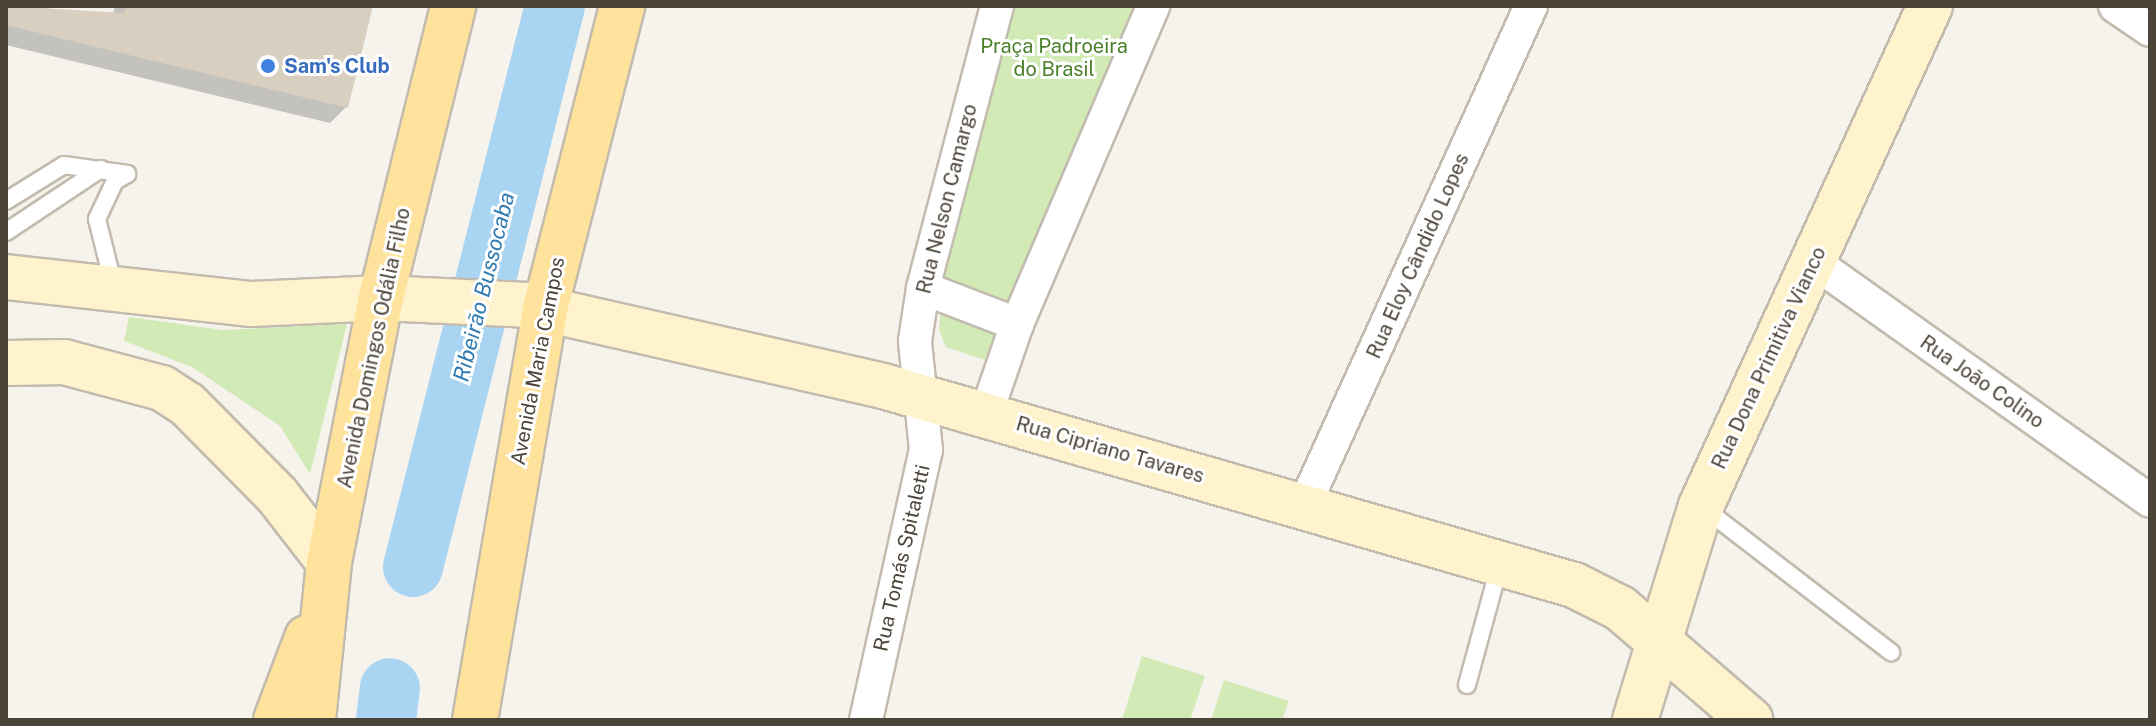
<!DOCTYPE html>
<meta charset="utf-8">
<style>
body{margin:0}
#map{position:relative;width:2156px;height:726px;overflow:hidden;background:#f6f3ec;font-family:"Public Sans",sans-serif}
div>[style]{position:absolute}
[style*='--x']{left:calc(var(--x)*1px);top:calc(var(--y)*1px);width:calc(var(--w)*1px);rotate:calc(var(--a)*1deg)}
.green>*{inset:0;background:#d2eab5}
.shadow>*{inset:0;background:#0003}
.river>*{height:60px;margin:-30px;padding:0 30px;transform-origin:30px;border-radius:30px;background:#a9d4f2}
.building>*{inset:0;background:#d8cfc1}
.roads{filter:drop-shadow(2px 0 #c2bbae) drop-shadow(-2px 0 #c2bbae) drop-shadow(0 2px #c2bbae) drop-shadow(0 -2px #c2bbae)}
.service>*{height:16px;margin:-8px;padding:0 8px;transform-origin:8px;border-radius:8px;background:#fff}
.minor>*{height:32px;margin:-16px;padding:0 16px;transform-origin:16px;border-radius:16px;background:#fff}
.secondary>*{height:44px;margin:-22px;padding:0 22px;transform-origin:22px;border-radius:22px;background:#fff3cd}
.primary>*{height:44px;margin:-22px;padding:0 22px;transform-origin:22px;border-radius:22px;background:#ffe39c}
.dots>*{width:22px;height:22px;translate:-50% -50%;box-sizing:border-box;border:4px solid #fff;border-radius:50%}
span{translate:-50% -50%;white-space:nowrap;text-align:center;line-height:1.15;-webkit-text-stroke:6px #fff;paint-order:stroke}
.park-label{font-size:20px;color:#4a7f2a}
.shop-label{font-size:20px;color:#366cbe;font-weight:700}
.left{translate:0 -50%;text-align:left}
.street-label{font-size:20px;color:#4b4439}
.water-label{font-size:22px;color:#2e7ab2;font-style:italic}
.frame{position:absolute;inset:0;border:8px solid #4b4439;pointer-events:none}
</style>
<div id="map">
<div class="green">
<i style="clip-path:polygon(1015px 6px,1133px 6px,985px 360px,946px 347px,939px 330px,945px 255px)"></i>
<i style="clip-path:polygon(129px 317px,223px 330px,347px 324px,310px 474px,280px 426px,192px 367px,124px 341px)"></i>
<i style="clip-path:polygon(1142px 656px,1205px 676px,1190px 720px,1122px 720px)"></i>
<i style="clip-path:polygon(1224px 680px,1289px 701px,1282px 720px,1211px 720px)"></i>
</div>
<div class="shadow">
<i style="clip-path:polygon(6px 6px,113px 13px,115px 6px,371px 6px,346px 107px,330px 123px,6px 45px)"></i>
</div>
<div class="river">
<i style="--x:413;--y:567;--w:579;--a:-75.8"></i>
<i style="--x:386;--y:720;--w:32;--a:-83"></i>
</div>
<div class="building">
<i style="clip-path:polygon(6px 6px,124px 13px,126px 6px,373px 6px,348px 108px,6px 25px)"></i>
</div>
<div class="roads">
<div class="service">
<i style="--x:6;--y:201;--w:68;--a:-31.8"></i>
<i style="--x:64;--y:165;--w:64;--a:8.1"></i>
<i style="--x:6;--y:232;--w:114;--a:-33.6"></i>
<i style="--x:113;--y:283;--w:66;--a:-104"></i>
<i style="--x:97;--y:219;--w:42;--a:-64.7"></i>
<i style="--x:115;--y:181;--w:14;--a:-30"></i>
<i style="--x:1705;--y:509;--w:235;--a:37.6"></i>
<i style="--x:1467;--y:685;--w:122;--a:-74.8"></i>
</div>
<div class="minor">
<i style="--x:2115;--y:6;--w:42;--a:34.4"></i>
<i style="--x:1814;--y:262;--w:412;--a:35.4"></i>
<i style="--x:923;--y:288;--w:101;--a:21"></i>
<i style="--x:986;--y:414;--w:95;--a:-71"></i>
<i style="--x:1017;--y:324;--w:346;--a:-66.8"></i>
<i style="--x:1304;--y:506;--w:549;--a:-65.58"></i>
<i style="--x:866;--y:720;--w:277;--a:-77.5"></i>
<i style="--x:926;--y:450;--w:110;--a:-95.8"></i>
<i style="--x:915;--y:341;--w:54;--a:-81.4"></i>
<i style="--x:923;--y:288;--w:292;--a:-75.3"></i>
</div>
<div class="secondary">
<i style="--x:6;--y:277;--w:247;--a:6.3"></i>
<i style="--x:252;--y:304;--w:129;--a:-2.7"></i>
<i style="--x:381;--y:298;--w:146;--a:2.7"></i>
<i style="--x:527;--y:305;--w:365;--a:12.8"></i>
<i style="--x:883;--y:386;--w:719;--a:16.07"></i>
<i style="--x:1574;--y:585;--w:51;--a:26.6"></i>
<i style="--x:1620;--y:608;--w:172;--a:40.7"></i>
<i style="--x:6;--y:363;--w:58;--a:-1"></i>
<i style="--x:64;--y:362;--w:101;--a:14.9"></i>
<i style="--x:162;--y:388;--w:30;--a:33"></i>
<i style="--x:187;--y:404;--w:128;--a:45.3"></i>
<i style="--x:277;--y:495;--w:85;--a:52.2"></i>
<i style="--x:1635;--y:720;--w:224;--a:-72.9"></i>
<i style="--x:1701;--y:506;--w:550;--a:-65.39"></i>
</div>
<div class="primary">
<i style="--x:276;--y:720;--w:88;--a:-69.3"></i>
<i style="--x:313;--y:720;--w:159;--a:-84.2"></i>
<i style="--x:329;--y:562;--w:269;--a:-78.9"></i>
<i style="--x:381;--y:298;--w:301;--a:-76.1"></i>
<i style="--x:475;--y:720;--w:417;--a:-80.3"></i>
<i style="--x:545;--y:309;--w:313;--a:-75.7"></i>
</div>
</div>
<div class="dots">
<i style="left:268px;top:66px;background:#3f7fe0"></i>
</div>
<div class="park-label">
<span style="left:1054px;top:58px">Praça Padroeira<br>do Brasil</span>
</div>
<div class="shop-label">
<span class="left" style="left:284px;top:66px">Sam's Club</span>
</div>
<div class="street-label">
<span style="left:947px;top:199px;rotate:-76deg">Rua Nelson Camargo</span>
<span style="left:1418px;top:256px;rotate:-66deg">Rua Eloy Cândido Lopes</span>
<span style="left:374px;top:348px;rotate:-78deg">Avenida Domingos Odália Filho</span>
<span style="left:1769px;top:358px;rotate:-65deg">Rua Dona Primitiva Vianco</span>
<span style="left:538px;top:361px;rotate:-79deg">Avenida Maria Campos</span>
<span style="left:1982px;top:382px;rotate:35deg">Rua João Colino</span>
<span style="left:1110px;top:450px;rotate:16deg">Rua Cipriano Tavares</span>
<span style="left:902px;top:558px;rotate:-77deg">Rua Tomás Spitaletti</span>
</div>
<div class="water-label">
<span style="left:484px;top:287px;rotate:-76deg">Ribeirão Bussocaba</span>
</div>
<div class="frame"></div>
</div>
